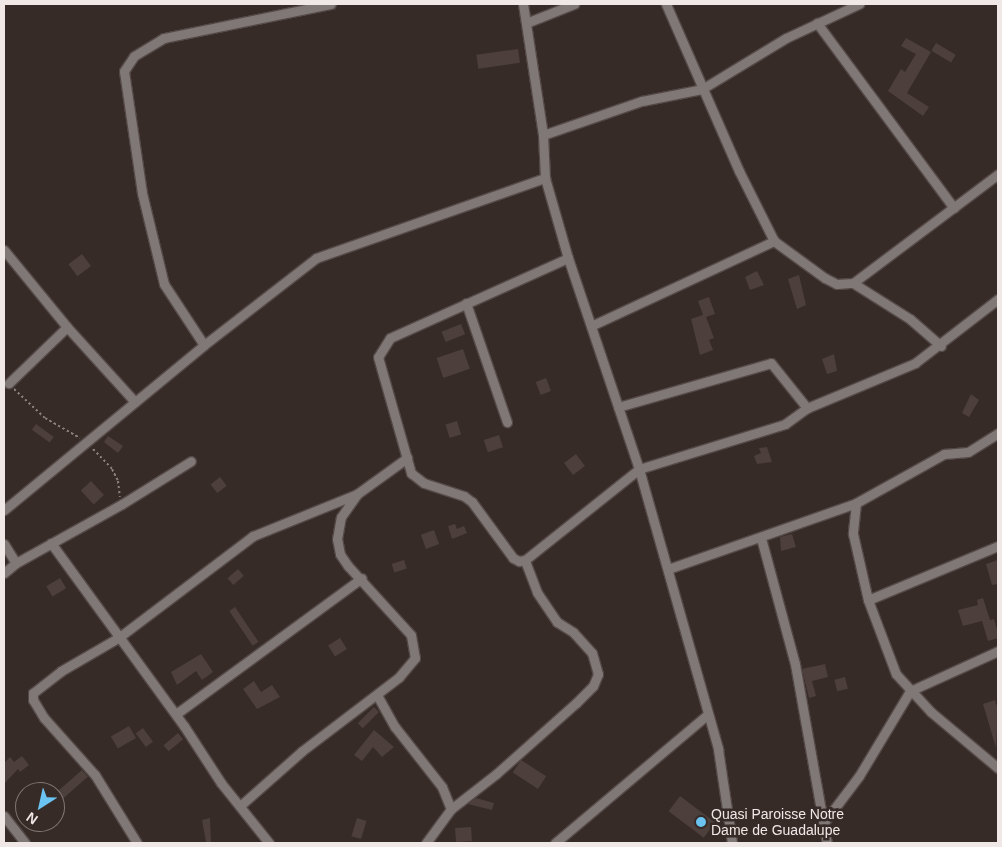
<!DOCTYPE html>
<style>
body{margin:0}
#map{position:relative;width:1002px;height:847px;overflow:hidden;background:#372b28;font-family:Arial,sans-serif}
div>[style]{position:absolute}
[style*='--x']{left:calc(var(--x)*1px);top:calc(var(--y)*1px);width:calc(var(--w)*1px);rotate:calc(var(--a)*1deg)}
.building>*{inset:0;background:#4c3f3c;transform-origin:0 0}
.path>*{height:2px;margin-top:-1px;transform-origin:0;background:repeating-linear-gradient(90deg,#8a807d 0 2.5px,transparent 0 5px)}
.roads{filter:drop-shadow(1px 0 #554946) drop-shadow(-1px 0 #554946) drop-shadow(0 1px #554946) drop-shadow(0 -1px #554946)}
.minor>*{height:9px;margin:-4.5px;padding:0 4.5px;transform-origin:4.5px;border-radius:4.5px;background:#7f7876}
.dots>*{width:14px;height:14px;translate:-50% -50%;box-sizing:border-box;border:2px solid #372b28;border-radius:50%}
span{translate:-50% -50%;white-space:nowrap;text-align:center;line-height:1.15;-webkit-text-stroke:5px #372b28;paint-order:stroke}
.poi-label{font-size:14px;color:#f0e8e6}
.left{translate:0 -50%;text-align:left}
.frame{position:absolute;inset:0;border:5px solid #f0e8e6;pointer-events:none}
.north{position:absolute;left:15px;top:782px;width:50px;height:50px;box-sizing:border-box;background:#372b28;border:1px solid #817774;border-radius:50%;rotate:215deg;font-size:14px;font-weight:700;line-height:20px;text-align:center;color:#f0e8e6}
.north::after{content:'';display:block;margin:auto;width:18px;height:22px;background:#6ac3f1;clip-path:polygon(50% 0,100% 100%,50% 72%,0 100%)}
</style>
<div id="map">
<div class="building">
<i style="clip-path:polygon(906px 38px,931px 52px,907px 93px,929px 107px,923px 116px,888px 91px,901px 69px,905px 72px,916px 54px,901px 46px)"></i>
<i style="left:936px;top:43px;width:23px;height:9px;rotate:31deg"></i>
<i style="left:518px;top:49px;width:14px;height:42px;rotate:82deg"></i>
<i style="left:82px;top:254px;width:15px;height:17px;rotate:53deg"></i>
<i style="clip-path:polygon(757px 271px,764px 285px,750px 290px,745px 277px)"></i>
<i style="clip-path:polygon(799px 275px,806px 305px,797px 309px,788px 279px)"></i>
<i style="clip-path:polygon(709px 297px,715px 314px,706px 317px,714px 338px,709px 340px,713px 350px,700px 355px,691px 319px,703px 315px,698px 301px)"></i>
<i style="left:461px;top:324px;width:11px;height:21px;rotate:68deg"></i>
<i style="left:463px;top:349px;width:21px;height:28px;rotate:71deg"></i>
<i style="clip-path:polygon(834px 354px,837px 371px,827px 374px,822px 359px)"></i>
<i style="left:546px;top:378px;width:14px;height:11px;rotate:69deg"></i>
<i style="clip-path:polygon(971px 394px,979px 400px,969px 417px,962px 413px)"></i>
<i style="left:457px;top:421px;width:14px;height:12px;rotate:73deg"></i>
<i style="left:36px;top:424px;width:22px;height:7px;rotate:36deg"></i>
<i style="left:499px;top:435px;width:13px;height:16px;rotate:72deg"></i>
<i style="clip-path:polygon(108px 436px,123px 446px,118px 453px,104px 442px)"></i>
<i style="clip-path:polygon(767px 447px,772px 462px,757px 464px,754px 456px,761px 453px,759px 448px)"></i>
<i style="left:576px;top:454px;width:15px;height:15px;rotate:53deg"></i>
<i style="left:220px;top:477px;width:11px;height:12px;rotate:52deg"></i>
<i style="left:91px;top:481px;width:19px;height:14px;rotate:47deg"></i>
<i style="clip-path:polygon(455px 524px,457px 529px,464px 526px,467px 533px,452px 539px,448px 526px)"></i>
<i style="left:434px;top:530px;width:15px;height:14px;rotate:70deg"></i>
<i style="clip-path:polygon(792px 534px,796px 547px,781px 551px,780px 537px)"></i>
<i style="left:404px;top:560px;width:9px;height:13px;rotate:72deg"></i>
<i style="clip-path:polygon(998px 560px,998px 584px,992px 585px,986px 564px)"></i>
<i style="left:238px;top:569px;width:9px;height:14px;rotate:49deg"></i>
<i style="left:60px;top:578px;width:12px;height:16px;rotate:59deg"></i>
<i style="clip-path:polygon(983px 598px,990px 620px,994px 619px,998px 633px,998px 638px,988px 641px,982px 621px,963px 626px,958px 610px,978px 605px,977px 600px)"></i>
<i style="left:235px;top:607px;width:42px;height:7px;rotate:56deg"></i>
<i style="left:340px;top:638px;width:13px;height:14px;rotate:58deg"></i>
<i style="clip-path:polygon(201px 654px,213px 672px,202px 680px,196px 671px,177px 685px,171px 672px)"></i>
<i style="clip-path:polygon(825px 664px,828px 677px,812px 681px,816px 696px,809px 698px,802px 669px)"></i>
<i style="left:845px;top:677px;width:12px;height:11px;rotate:76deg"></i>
<i style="clip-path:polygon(254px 681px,261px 692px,272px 685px,280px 697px,257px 709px,243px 689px)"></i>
<i style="clip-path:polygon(995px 700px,998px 710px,996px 748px,983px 704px)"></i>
<i style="left:374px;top:707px;width:7px;height:23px;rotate:45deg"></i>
<i style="left:129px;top:726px;width:14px;height:21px;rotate:60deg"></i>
<i style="left:143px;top:728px;width:17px;height:9px;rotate:54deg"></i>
<i style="clip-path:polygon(374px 730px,394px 747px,382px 757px,373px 747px,362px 761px,354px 755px)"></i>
<i style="left:178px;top:733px;width:8px;height:19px;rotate:50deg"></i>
<i style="clip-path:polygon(22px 756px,29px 765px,20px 772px,18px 769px,4px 784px,4px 763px,10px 757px,14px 762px)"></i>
<i style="left:521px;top:760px;width:30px;height:15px;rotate:33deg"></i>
<i style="left:82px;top:770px;width:9px;height:33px;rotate:49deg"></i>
<i style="left:680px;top:796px;width:44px;height:19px;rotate:37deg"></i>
<i style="clip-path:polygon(476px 798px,494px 803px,492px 810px,468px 804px)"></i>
<i style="clip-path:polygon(210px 818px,211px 842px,206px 842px,202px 820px)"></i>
<i style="left:357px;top:818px;width:10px;height:19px;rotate:17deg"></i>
<i style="left:471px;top:827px;width:14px;height:16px;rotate:86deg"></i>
</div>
<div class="path">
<i style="--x:14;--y:389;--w:42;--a:43.1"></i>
<i style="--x:45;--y:418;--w:40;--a:29.7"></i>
<i style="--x:93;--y:449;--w:28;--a:46"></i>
<i style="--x:112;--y:469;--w:13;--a:63"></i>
<i style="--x:118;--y:481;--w:16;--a:83"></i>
</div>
<div class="roads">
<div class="minor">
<i style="--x:523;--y:4;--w:133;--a:81.3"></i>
<i style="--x:543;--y:135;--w:43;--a:87.3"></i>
<i style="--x:545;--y:178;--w:83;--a:74"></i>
<i style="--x:568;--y:258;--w:223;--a:71.4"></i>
<i style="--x:639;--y:469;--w:291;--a:74.2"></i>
<i style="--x:718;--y:749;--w:95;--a:81.5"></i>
<i style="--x:666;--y:4;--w:182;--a:66.4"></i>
<i style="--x:739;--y:171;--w:78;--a:63.4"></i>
<i style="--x:774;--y:241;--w:63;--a:36"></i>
<i style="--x:825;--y:278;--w:13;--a:27"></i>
<i style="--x:837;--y:284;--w:16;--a:-4"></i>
<i style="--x:853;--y:283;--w:181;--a:-36.9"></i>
<i style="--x:526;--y:23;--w:52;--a:-21.6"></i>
<i style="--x:817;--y:23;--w:230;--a:53.5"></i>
<i style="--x:543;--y:135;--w:105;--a:-19"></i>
<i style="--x:642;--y:101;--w:61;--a:-11.3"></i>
<i style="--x:702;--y:89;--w:98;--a:-31.3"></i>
<i style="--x:786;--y:38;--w:81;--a:-25"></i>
<i style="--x:4;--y:250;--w:99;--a:50.7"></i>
<i style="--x:67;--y:327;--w:81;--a:136"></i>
<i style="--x:568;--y:258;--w:195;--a:155.8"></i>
<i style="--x:390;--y:338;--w:22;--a:122"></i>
<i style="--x:378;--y:357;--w:121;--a:74.1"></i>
<i style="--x:411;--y:473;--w:16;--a:38"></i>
<i style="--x:424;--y:483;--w:42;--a:18"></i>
<i style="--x:464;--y:496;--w:10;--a:37"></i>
<i style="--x:472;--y:502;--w:69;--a:53.8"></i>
<i style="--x:513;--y:558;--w:7;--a:27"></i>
<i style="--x:519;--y:561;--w:6;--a:-9"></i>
<i style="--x:525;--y:560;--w:146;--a:-38.6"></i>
<i style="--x:639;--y:469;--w:153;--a:-17.1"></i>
<i style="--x:785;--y:424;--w:27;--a:-36"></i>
<i style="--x:807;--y:408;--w:117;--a:-22.6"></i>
<i style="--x:915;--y:363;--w:105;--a:-37.6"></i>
<i style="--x:853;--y:283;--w:67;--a:32.3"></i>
<i style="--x:910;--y:319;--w:41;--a:41.1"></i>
<i style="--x:466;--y:303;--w:126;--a:71"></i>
<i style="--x:593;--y:325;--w:200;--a:-24.9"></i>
<i style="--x:67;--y:327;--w:101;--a:47.8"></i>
<i style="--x:204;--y:345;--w:73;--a:-123.3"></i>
<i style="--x:164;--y:284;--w:94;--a:-103.6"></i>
<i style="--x:142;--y:193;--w:123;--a:-98.4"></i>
<i style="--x:124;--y:71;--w:18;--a:-56"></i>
<i style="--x:134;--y:56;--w:35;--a:-31"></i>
<i style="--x:164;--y:38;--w:170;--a:-11.5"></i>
<i style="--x:618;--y:407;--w:159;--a:-16"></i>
<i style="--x:771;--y:363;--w:58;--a:51.3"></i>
<i style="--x:856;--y:503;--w:31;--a:96"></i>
<i style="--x:853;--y:534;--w:68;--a:77.2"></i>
<i style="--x:868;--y:600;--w:79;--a:69.3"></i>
<i style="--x:896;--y:674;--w:52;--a:47.4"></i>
<i style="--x:931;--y:712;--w:87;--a:39.9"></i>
<i style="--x:4;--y:510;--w:259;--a:-39.5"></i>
<i style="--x:204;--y:345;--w:142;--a:-37.8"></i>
<i style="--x:316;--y:258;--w:243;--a:-19.3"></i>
<i style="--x:761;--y:538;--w:131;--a:74.9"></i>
<i style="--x:795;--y:664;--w:182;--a:79.9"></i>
<i style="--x:51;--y:543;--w:226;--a:54"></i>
<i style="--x:184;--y:726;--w:68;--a:57"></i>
<i style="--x:221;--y:783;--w:77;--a:51.3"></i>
<i style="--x:4;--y:544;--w:22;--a:58"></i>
<i style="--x:668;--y:569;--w:199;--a:-19.3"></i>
<i style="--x:856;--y:503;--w:101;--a:-29.1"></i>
<i style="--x:944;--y:454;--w:24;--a:-5"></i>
<i style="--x:968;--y:452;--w:36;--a:-32"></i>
<i style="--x:4;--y:573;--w:16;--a:-40"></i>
<i style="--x:16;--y:563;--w:121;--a:-29.1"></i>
<i style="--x:122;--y:504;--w:81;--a:-31.9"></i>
<i style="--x:868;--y:600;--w:141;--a:-22.6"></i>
<i style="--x:377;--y:695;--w:37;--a:61"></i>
<i style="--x:395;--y:727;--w:76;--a:51.9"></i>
<i style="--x:442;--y:787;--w:24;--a:68"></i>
<i style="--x:176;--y:714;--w:230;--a:-36.2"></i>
<i style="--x:241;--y:805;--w:81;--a:-41.5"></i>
<i style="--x:302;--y:751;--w:122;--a:-37.3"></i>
<i style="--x:399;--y:677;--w:25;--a:-50"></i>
<i style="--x:415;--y:658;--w:23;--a:-100"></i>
<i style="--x:411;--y:635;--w:93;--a:-132.4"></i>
<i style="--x:348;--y:566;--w:14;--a:-124"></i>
<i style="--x:340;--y:554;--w:15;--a:-101"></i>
<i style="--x:337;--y:539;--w:22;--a:-80"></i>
<i style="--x:341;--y:517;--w:28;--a:-55"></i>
<i style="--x:357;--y:494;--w:62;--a:-35.8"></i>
<i style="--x:4;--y:816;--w:34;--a:52"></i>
<i style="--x:825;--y:821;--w:56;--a:-52.9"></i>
<i style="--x:859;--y:776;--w:99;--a:-59"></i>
<i style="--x:910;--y:691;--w:97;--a:-24.4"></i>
<i style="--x:137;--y:843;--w:80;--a:-121.7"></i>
<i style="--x:95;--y:775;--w:76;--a:-131.8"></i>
<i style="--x:44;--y:718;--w:21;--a:-121"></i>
<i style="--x:33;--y:700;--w:7;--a:-90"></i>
<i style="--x:33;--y:693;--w:36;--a:-38"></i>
<i style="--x:61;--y:671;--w:66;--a:-30.1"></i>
<i style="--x:118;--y:638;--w:169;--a:-37.1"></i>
<i style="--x:253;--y:536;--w:112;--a:-22"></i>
<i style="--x:426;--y:843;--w:42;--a:-53.7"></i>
<i style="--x:451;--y:809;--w:57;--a:-37.9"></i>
<i style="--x:496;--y:774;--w:107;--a:-41.6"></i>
<i style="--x:576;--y:703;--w:24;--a:-45"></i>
<i style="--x:593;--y:686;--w:13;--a:-67"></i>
<i style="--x:598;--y:674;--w:22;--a:-106"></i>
<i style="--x:592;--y:653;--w:28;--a:-132"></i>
<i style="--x:573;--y:632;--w:19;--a:-148"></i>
<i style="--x:557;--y:622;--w:36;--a:-124"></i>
<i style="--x:537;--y:592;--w:34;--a:-111"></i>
<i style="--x:555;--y:843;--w:200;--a:-40.1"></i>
</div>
</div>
<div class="dots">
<i style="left:701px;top:822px;background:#6ac3f1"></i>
</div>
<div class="poi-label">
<span class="left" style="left:711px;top:822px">Quasi Paroisse Notre<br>Dame de Guadalupe</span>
</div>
<div class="frame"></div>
<div class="north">N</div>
</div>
